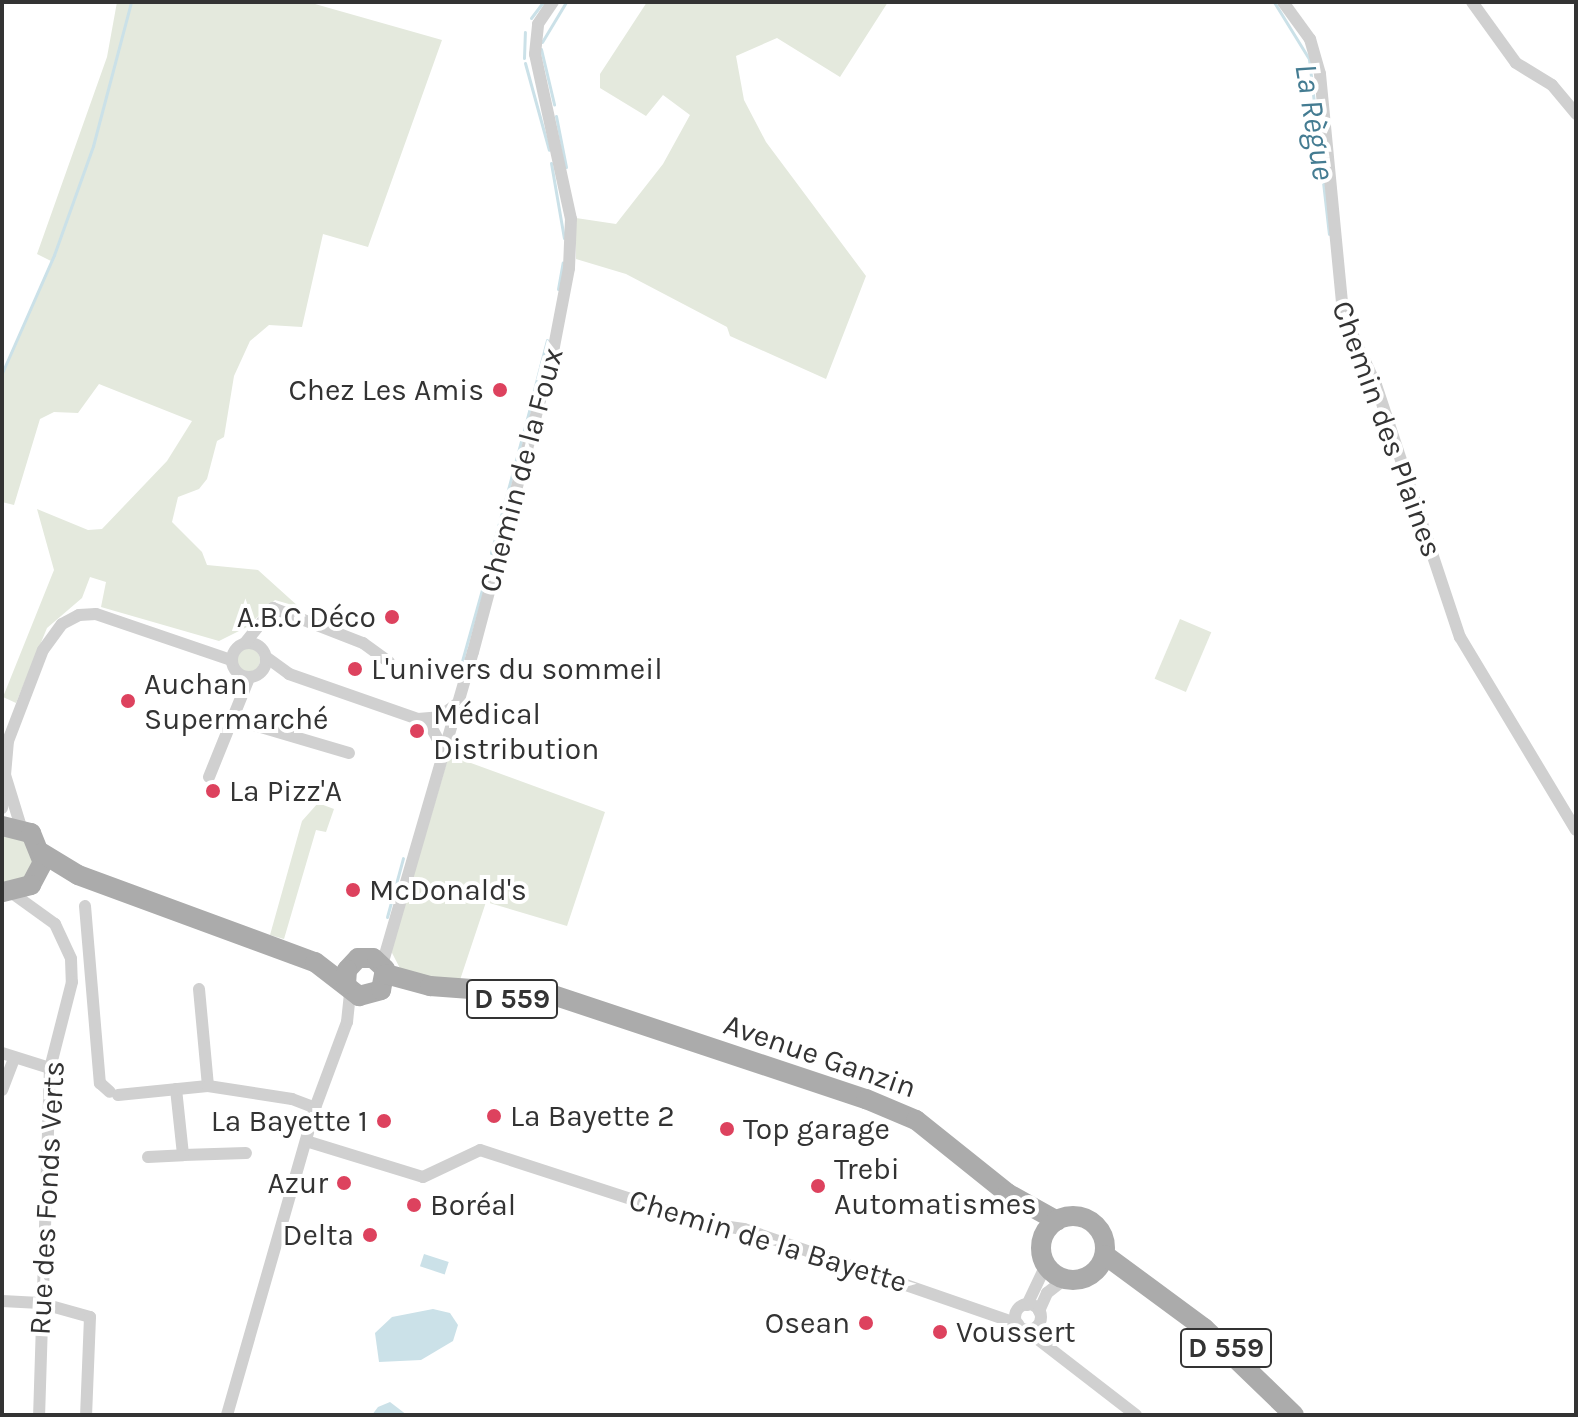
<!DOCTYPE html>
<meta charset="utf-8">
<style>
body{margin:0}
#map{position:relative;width:1578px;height:1417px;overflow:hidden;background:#fff;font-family:Karla,sans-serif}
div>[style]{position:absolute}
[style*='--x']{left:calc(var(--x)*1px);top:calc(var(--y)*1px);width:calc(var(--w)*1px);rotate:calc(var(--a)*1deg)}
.green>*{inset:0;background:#e4e9dd;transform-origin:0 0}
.round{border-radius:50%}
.water>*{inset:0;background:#cbe1e8;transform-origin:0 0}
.stream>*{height:3px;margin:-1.5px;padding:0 1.5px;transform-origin:1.5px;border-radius:1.5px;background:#cbe1e8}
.street>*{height:12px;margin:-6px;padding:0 6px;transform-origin:6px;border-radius:6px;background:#d0d0d0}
.street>.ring{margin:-6px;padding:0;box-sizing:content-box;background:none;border:12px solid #d0d0d0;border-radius:50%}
.primary>*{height:20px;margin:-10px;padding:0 10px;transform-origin:10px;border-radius:10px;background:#ababab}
.primary>.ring{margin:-10px;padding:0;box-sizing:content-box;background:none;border:20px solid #ababab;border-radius:50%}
.dots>*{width:22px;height:22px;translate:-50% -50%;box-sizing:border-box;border:4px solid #fff;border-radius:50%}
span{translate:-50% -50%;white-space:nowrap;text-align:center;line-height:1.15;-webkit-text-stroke:8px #fff;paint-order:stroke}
.shield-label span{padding:2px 6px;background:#fff;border:2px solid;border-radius:6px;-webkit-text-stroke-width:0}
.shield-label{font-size:28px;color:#333;font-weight:700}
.poi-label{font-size:30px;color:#333}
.right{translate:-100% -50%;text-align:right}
.left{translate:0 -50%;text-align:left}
.street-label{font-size:30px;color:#333}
.water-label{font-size:32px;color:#447c92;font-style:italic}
.frame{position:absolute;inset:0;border:4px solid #333;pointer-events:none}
</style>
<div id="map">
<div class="green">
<i style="clip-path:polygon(117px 2px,308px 2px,442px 40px,368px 247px,323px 234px,302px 327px,269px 325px,250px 341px,234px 376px,224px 437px,217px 441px,207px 479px,199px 489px,178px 497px,172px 522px,202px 552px,207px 565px,258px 570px,299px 607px,275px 600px,247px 627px,219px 641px,101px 607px,106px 582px,90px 577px,82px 598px,47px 628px,16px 703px,3px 697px,54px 570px,37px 509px,88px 530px,102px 529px,167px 461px,192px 421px,99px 384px,78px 413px,54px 412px,40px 419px,14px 505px,2px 502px,2px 374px,51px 261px,37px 254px,107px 57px)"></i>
<i style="clip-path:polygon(647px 2px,888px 2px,840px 77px,777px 38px,736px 56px,744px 100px,766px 142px,866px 276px,826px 379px,730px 336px,727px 327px,626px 274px,576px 259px,576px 218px,616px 224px,663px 164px,690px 115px,663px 95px,646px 116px,600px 88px,600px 74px)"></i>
<i style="left:1180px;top:619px;width:34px;height:65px;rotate:23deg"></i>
<i class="round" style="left:236px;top:648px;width:24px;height:24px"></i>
<i style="clip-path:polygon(449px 755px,605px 812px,567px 926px,486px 902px,459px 983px,404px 976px,391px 951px)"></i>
<i style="clip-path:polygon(318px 803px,334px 809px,326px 832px,316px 830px,284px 939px,270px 935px,302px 821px)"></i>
<i style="clip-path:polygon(2px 835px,25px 839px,35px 860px,24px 880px,2px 883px)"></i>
</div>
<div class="water">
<i style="left:424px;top:1254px;width:26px;height:13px;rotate:18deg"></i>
<i style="clip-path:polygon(433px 1309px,450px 1313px,458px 1325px,453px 1341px,421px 1360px,379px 1362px,375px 1333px,392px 1317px)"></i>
<i style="clip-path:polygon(390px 1402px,407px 1415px,372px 1415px,378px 1407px)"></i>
</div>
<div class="stream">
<i style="--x:1274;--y:2;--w:67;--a:58.4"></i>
<i style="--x:1309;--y:59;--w:176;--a:83.5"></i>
<i style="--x:531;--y:18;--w:20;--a:-53"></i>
<i style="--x:542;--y:42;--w:47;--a:-59"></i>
<i style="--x:541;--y:49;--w:57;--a:76.7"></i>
<i style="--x:524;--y:58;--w:26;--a:-88"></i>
<i style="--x:525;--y:63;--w:90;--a:74.6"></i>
<i style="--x:556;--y:116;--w:52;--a:78.9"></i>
<i style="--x:551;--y:163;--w:76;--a:80.2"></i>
<i style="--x:558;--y:289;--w:27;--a:-80"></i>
<i style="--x:2;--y:373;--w:129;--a:-66.2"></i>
<i style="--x:54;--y:255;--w:116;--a:-70.3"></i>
<i style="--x:93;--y:146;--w:149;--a:-75.2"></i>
<i style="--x:532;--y:398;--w:60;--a:-75.5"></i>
<i style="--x:491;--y:553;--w:151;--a:-75"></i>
<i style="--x:457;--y:679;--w:123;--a:-74.4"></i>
<i style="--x:387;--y:917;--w:61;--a:-74.8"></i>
</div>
<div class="street">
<i style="--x:1283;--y:2;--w:46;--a:53.9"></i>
<i style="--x:1310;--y:39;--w:36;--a:74"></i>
<i style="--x:1320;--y:74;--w:241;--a:84.5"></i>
<i style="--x:1343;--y:314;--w:78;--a:65.1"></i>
<i style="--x:1376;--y:385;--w:266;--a:71.6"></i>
<i style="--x:1460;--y:637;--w:225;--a:59"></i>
<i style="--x:1472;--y:2;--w:75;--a:54.2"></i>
<i style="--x:1516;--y:63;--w:42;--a:31.4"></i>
<i style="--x:1552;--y:85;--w:38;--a:50"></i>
<i class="ring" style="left:232px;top:643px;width:22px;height:22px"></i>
<i style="--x:245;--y:643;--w:45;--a:-51.3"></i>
<i style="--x:273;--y:608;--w:97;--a:21.3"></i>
<i style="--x:363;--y:643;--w:32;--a:36"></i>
<i style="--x:266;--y:657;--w:29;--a:36"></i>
<i style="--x:289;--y:674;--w:137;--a:19.2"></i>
<i style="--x:418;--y:719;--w:15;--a:32"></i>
<i style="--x:431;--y:727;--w:26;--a:61"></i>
<i style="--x:230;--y:718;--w:124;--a:16.4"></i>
<i style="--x:418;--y:719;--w:21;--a:-5"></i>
<i style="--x:439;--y:717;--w:24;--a:-36"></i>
<i style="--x:209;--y:777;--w:107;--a:-68"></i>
<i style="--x:2;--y:808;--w:22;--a:-80"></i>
<i style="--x:21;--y:827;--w:54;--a:-107.1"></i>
<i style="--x:5;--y:775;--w:34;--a:-85"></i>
<i style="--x:8;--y:741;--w:97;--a:-69"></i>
<i style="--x:43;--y:650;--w:32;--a:-54"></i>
<i style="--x:62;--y:624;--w:19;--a:-28"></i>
<i style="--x:79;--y:615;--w:17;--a:-3"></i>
<i style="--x:96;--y:614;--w:143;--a:18.8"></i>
<i style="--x:12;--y:893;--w:53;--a:35.8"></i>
<i style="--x:55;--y:924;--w:38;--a:65"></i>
<i style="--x:71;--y:959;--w:23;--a:88"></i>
<i style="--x:72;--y:982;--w:89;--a:104.3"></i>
<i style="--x:50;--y:1068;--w:347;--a:91.8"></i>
<i style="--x:85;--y:906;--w:178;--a:85.2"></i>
<i style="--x:100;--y:1083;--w:13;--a:42"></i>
<i style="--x:382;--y:965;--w:326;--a:-73.8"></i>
<i style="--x:473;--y:652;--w:310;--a:-75.1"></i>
<i style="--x:553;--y:352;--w:86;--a:-79.2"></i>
<i style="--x:569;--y:268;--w:49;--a:-87.7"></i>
<i style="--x:571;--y:219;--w:169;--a:-102.3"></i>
<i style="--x:535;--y:54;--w:30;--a:-84"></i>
<i style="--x:538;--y:24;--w:27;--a:-56"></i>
<i style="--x:199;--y:989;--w:97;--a:84.7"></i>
<i style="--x:2;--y:1053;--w:50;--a:17.4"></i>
<i style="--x:176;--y:1089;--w:66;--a:83.9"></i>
<i style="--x:183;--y:1155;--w:63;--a:-1.8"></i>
<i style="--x:2;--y:1090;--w:34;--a:-69"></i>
<i style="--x:118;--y:1095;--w:90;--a:-5.7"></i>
<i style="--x:208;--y:1086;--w:85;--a:8.8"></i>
<i style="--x:292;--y:1099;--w:25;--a:21"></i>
<i style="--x:306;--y:1141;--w:122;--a:17.1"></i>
<i style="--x:423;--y:1177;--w:63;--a:-25.3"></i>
<i style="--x:480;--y:1150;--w:240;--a:18"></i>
<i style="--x:708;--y:1224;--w:36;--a:8"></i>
<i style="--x:744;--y:1229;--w:290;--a:19.1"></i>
<i style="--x:148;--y:1157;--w:35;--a:-3"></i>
<i style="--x:2;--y:1301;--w:38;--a:3"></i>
<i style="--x:40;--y:1303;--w:52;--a:15.6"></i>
<i style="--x:90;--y:1317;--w:98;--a:92.3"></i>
<i class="ring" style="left:1015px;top:1304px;width:14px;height:14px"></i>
<i style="--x:1027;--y:1305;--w:44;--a:-64.6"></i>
<i style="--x:1039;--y:1311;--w:20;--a:-66"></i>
<i style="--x:1047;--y:1293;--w:23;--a:-38"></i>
<i style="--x:1026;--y:1330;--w:139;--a:37.7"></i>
<i style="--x:227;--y:1415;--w:319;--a:-74"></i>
<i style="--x:315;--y:1108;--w:92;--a:-69.6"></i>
<i style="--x:347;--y:1022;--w:31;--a:-84"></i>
</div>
<div class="primary">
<i style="--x:2;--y:826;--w:30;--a:14"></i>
<i style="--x:31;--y:833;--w:31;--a:68"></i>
<i style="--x:43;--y:862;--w:26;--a:118"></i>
<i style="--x:31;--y:885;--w:30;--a:166"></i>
<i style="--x:42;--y:853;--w:42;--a:31.4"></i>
<i style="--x:78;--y:875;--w:252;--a:20.2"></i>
<i style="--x:315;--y:962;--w:56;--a:37.7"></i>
<i style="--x:359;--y:996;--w:23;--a:-15"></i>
<i style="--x:381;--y:990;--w:21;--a:-79"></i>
<i style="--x:385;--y:969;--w:16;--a:-137"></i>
<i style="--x:373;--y:958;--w:15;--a:180"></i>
<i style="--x:358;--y:958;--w:16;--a:133"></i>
<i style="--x:347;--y:970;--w:14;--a:94"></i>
<i style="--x:386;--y:974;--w:46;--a:15.3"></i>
<i style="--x:430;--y:986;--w:123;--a:4.2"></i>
<i style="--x:553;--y:995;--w:330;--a:18.4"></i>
<i style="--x:866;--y:1099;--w:54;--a:22.8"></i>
<i style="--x:916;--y:1120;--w:117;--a:38.7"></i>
<i style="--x:1007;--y:1193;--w:57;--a:29.2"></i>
<i class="ring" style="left:1041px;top:1216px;width:44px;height:44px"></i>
<i style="--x:1105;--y:1255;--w:123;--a:36.4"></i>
<i style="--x:1204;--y:1328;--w:125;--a:44"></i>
</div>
<div class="dots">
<i style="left:500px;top:390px;background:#dd425e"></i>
<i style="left:392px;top:617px;background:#dd425e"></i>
<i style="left:355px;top:669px;background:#dd425e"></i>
<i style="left:128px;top:701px;background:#dd425e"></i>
<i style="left:417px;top:731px;background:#dd425e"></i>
<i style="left:213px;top:791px;background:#dd425e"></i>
<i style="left:353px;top:890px;background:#dd425e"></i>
<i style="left:494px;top:1116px;background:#dd425e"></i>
<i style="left:384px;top:1121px;background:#dd425e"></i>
<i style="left:727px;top:1129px;background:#dd425e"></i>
<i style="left:344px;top:1183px;background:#dd425e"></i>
<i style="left:818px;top:1186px;background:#dd425e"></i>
<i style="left:414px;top:1205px;background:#dd425e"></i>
<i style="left:370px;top:1235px;background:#dd425e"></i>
<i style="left:866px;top:1323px;background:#dd425e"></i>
<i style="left:940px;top:1332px;background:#dd425e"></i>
</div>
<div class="shield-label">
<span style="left:512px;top:999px">D 559</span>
<span style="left:1226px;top:1348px">D 559</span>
</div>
<div class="poi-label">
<span class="right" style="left:484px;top:390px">Chez Les Amis</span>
<span class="right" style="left:376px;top:617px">A.B.C Déco</span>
<span class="left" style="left:371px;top:669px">L'univers du sommeil</span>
<span class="left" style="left:144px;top:701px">Auchan<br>Supermarché</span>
<span class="left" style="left:433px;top:731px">Médical<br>Distribution</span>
<span class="left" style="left:229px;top:791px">La Pizz'A</span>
<span class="left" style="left:369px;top:890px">McDonald's</span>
<span class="left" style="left:510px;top:1116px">La Bayette 2</span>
<span class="right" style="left:368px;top:1121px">La Bayette 1</span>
<span class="left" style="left:743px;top:1129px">Top garage</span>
<span class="left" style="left:834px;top:1186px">Trebi<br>Automatismes</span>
<span class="right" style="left:328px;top:1183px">Azur</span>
<span class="left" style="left:430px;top:1205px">Boréal</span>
<span class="right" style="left:354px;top:1235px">Delta</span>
<span class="right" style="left:850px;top:1323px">Osean</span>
<span class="left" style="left:956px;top:1332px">Voussert</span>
</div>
<div class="street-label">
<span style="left:1387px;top:429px;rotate:70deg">Chemin des Plaines</span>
<span style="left:521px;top:470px;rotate:-75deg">Chemin de la Foux</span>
<span style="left:820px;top:1056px;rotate:19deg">Avenue Ganzin</span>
<span style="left:47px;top:1198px;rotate:-87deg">Rue des Fonds Verts</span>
<span style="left:768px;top:1241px;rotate:17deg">Chemin de la Bayette</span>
</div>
<div class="water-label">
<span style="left:1314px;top:122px;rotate:81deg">La Règue</span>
</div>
<div class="frame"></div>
</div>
